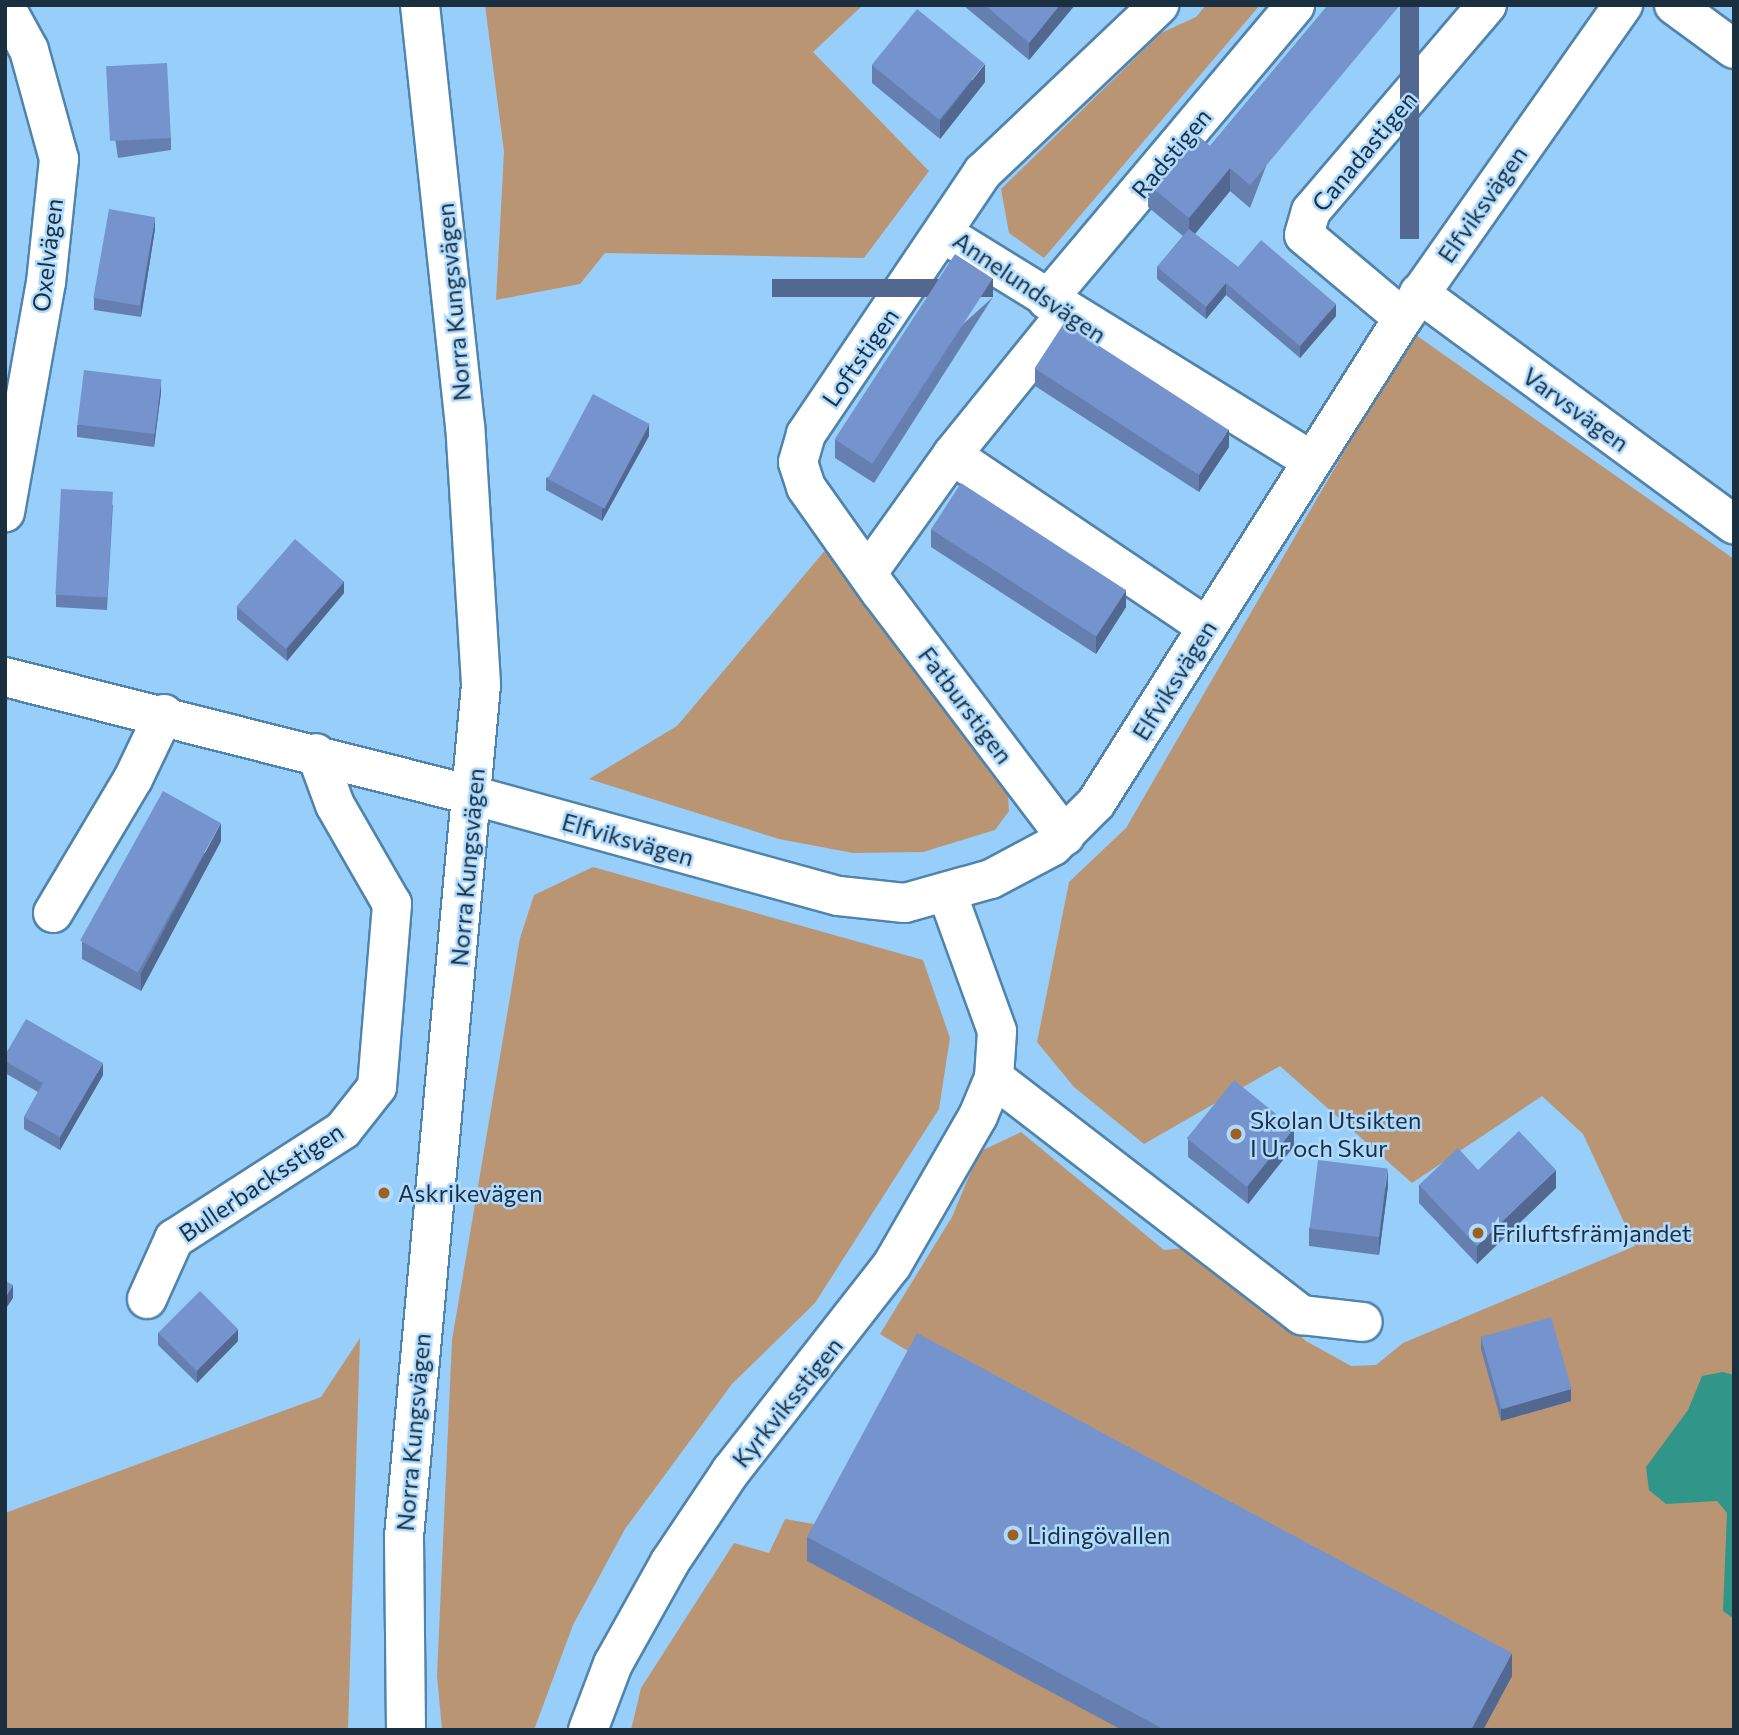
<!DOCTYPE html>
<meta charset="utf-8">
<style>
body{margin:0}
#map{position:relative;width:1739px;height:1735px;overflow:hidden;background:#98cffa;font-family:Commissioner,sans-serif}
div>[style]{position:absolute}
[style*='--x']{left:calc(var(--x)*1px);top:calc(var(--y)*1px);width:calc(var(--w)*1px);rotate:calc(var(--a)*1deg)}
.green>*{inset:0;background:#ba9574}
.water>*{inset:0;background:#309689}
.roads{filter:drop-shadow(2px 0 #5084ac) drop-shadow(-2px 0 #5084ac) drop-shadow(0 2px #5084ac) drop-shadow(0 -2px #5084ac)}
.minor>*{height:38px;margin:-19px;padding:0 19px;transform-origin:19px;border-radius:19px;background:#fff}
.tertiary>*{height:38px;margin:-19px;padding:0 19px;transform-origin:19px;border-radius:19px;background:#fff}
.secondary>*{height:38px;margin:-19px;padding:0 19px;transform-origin:19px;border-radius:19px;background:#fff}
.wall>*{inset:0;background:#657fb1}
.shaded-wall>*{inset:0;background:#526890;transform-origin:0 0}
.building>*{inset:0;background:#7594ce;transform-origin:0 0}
.dots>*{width:19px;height:19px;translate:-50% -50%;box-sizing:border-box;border:4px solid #b0dbfe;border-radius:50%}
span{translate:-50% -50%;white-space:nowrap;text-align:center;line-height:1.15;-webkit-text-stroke:5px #b0dbfe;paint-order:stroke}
.street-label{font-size:24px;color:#1a3041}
.poi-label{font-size:24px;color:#1a3041}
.left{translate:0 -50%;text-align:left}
.frame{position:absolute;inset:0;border:7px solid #1a3041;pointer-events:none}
</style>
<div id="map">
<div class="green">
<i style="clip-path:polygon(485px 5px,863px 5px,813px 52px,929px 171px,864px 258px,605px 253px,580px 284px,496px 300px,504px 152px)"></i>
<i style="clip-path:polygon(1206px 5px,1260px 5px,1044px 258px,1009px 233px,1001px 189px,1161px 33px,1196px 17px)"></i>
<i style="clip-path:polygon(1413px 333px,1734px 559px,1734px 1730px,631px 1730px,641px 1688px,734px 1543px,769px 1553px,785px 1519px,825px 1526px,916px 1356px,880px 1334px,952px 1217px,979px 1152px,1021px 1132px,1164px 1250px,1196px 1247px,1306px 1341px,1351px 1366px,1376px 1365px,1403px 1343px,1635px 1246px,1583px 1134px,1542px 1096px,1412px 1183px,1280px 1066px,1144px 1144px,1074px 1087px,1037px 1042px,1069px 882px,1126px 828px)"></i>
<i style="clip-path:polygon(827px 548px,1008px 795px,1009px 811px,995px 830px,923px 852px,853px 853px,779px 839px,589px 779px,677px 726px)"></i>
<i style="clip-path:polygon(593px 867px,923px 960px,950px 1038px,939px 1109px,815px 1303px,732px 1384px,625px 1529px,573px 1625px,534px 1730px,442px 1730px,437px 1676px,452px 1340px,520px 938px,534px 895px)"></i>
<i style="clip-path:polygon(360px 1338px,348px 1730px,5px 1730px,5px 1513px,321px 1397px)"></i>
</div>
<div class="water">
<i style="clip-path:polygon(1723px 1372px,1734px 1375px,1734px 1619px,1723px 1611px,1727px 1513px,1717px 1501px,1666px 1504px,1649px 1490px,1646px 1467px,1688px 1410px,1702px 1376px)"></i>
</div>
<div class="roads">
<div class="minor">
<i style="--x:1674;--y:5;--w:74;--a:36.3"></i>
<i style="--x:5;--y:6;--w:50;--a:61.4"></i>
<i style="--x:29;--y:50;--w:113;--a:74.6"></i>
<i style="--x:59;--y:159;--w:124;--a:96"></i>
<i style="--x:46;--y:282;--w:234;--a:100.1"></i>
<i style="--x:946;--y:235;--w:428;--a:31.7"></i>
<i style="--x:1419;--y:293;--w:391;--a:36.3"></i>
<i style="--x:1047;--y:300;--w:385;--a:-49.9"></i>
<i style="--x:1066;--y:314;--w:181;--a:129"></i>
<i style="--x:952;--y:455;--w:308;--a:34"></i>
<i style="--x:1403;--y:318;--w:129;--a:-140"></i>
<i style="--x:1304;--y:235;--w:25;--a:-74"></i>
<i style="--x:1311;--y:211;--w:271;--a:-49.5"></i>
<i style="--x:869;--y:571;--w:143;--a:-54.4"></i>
<i style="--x:5;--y:677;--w:485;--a:14.2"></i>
<i style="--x:1065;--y:836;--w:305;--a:-127.1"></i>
<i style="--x:881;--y:593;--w:130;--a:-125.3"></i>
<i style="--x:806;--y:487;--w:26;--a:-108"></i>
<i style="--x:798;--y:462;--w:29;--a:-74"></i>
<i style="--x:806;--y:434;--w:316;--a:-56"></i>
<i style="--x:983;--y:172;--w:243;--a:-43.5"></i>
<i style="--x:53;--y:913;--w:156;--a:-59.2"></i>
<i style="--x:133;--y:779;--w:72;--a:-64.5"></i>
<i style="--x:994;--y:1078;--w:389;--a:37.6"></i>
<i style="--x:1302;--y:1315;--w:61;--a:6.5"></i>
<i style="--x:147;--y:1299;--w:66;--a:-65.8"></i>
<i style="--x:174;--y:1239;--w:201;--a:-32.8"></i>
<i style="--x:343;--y:1130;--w:55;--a:-51.7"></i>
<i style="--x:377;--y:1087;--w:184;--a:-85.3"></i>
<i style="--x:392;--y:904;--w:114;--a:-119.9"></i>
<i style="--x:335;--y:805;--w:55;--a:-110.1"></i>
<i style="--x:588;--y:1730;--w:71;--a:-69.3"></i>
<i style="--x:613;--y:1664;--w:117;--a:-60.8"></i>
<i style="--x:670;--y:1562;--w:110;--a:-56.2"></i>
<i style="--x:731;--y:1471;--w:261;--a:-52"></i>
<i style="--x:892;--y:1265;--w:172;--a:-60"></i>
<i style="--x:978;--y:1116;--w:41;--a:-67.2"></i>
<i style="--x:994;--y:1078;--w:47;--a:-86.3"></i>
<i style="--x:997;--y:1031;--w:147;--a:-109.9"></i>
</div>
<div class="tertiary">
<i style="--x:475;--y:796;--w:377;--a:15.4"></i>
<i style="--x:839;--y:896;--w:66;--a:6.1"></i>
<i style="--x:905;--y:903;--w:89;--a:-15.6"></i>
<i style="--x:991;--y:879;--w:70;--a:-28"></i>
<i style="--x:1053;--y:846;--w:61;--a:-45"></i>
<i style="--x:1096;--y:803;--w:574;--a:-57.67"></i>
<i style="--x:1403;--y:318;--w:383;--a:-54.9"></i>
</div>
<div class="secondary">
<i style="--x:406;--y:1730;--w:193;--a:-90.6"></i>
<i style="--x:404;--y:1537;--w:856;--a:-84.84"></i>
<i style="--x:481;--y:684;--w:258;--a:-93.5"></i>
<i style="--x:465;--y:426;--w:423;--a:-96.1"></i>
</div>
</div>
<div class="wall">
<i style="clip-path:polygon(963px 5px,1075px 5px,1029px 60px)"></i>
<i style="clip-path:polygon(1328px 5px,1250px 208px,1230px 191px,1195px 234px,1238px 267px,1336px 316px,1300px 358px,1226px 295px,1206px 319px,1157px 279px,1157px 267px,1183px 236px,1148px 207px,1148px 184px,1210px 146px)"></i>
<i style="clip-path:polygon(872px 65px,985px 82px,940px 139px,872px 83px)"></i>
<i style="clip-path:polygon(107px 72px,171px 138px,171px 150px,118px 158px,107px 84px)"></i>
<i style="clip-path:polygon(155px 229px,141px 317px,94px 310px,94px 298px)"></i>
<i style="clip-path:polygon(993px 297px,874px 483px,835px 458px,835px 440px)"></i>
<i style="clip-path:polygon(1035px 368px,1229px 447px,1199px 492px,1035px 386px)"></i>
<i style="clip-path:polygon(161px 392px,154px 447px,77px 437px,77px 425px)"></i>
<i style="clip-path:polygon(649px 436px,602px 521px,546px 490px,546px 478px)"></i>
<i style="clip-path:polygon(113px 504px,107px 610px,56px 607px,56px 595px)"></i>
<i style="clip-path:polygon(931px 529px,1126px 607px,1096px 654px,931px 547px)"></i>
<i style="clip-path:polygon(344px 593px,287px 661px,237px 619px,237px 607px)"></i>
<i style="clip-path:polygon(221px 841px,141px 991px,82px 959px,82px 942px)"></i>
<i style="clip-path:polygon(5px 1055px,103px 1075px,60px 1150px,24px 1129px,24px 1117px,38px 1092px,5px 1073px)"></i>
<i style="clip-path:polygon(1188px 1139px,1294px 1146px,1248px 1204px,1188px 1157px)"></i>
<i style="clip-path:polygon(1478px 1170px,1556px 1188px,1477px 1264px,1419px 1203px,1419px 1185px)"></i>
<i style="clip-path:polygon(1388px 1186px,1379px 1255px,1309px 1246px,1309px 1228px)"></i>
<i style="clip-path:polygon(158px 1333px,238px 1341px,197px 1383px,158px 1345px)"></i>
<i style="clip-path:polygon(1481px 1336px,1571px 1401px,1501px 1421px,1481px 1349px)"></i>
<i style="clip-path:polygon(807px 1537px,1512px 1676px,1483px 1730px,1122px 1730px,807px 1561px)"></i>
</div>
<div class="shaded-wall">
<i style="clip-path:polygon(1060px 5px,1075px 5px,1029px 60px,1029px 43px)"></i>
<i style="left:1400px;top:5px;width:19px;height:234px"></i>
<i style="clip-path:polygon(985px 64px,985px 82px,940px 139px,940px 121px)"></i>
<i style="clip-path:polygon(1230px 168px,1230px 191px,1189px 241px,1189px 218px)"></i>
<i style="clip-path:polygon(155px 217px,155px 229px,141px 317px,141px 305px)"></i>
<i style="left:993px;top:279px;width:18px;height:221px;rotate:90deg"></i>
<i style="clip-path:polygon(1226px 283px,1226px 295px,1206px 319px,1206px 307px)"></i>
<i style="clip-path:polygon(1336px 304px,1336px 316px,1300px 358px,1300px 346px)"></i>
<i style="clip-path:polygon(161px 380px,161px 392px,154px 447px,154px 435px)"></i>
<i style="clip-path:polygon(649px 424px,649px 436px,602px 521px,602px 509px)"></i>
<i style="clip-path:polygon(1229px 429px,1229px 447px,1199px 492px,1199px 475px)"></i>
<i style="clip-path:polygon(344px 581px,344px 593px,287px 661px,287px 649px)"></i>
<i style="clip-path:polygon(1126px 590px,1126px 607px,1096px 654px,1096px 636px)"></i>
<i style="clip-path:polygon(221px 823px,221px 841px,141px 991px,141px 973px)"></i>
<i style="clip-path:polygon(103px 1063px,103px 1075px,60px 1150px,60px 1137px)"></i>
<i style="clip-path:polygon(1294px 1128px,1294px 1146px,1248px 1204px,1248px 1186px)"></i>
<i style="clip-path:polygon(1388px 1168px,1388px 1186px,1379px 1255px,1379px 1237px)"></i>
<i style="clip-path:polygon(1556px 1170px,1556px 1188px,1477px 1264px,1477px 1246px)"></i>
<i style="clip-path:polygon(13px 1285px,13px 1298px,5px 1310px,5px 1298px)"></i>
<i style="clip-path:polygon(238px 1329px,238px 1341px,197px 1383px,197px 1371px)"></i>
<i style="clip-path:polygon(1571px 1389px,1571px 1401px,1501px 1421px,1501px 1408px)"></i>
<i style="clip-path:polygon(1512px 1653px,1512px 1676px,1483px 1730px,1471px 1730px)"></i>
</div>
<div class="building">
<i style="clip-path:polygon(985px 5px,1060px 5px,1029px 43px)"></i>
<i style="clip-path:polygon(1328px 5px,1400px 5px,1250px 185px,1230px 168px,1189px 218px,1148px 184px,1192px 130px,1210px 146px)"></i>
<i style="left:917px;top:9px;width:87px;height:72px;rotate:39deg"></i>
<i style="left:167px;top:63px;width:75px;height:61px;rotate:87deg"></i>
<i style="left:109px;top:209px;width:47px;height:90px;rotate:10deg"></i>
<i style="clip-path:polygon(1189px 229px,1238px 267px,1261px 240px,1336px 304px,1300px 346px,1226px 283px,1206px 307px,1157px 267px)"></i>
<i style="left:955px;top:254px;width:45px;height:221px;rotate:33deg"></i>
<i style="left:1064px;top:323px;width:196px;height:54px;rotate:33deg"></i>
<i style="left:84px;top:370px;width:78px;height:55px;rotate:7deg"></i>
<i style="left:593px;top:394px;width:64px;height:96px;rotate:28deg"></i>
<i style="left:961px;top:483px;width:197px;height:55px;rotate:33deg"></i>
<i style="left:61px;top:489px;width:52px;height:106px;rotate:3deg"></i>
<i style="left:295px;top:539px;width:65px;height:89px;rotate:41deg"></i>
<i style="left:163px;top:791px;width:66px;height:171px;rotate:29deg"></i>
<i style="clip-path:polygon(26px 1019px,103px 1063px,60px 1137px,24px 1117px,43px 1083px,5px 1061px,5px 1055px)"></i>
<i style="left:1234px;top:1080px;width:77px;height:75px;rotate:39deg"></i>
<i style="clip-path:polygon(1519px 1131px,1556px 1170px,1477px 1246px,1419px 1185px,1458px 1148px,1478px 1170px)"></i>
<i style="left:1318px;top:1160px;width:70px;height:69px;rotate:7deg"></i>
<i style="clip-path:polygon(5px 1281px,13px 1285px,5px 1298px)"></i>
<i style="left:200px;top:1291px;width:54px;height:59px;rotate:45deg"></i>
<i style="left:1551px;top:1317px;width:75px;height:73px;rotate:74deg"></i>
<i style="clip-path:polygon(917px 1333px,1512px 1653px,1471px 1730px,1165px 1730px,807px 1537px)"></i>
</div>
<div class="dots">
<i style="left:1236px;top:1134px;background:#9c6022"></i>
<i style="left:384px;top:1193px;background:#9c6022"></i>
<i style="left:1478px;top:1233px;background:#9c6022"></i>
<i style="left:1013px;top:1535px;background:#9c6022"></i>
</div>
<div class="street-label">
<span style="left:1364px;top:151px;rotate:-50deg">Canadastigen</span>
<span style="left:1171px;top:153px;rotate:-50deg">Radstigen</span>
<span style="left:1482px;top:204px;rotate:-55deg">Elfviksvägen</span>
<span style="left:47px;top:255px;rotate:-83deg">Oxelvägen</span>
<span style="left:1030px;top:287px;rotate:34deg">Annelundsvägen</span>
<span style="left:453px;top:302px;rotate:-95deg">Norra Kungsvägen</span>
<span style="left:860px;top:357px;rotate:-55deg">Loftstigen</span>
<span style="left:1576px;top:409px;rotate:36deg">Varvsvägen</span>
<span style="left:1174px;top:680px;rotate:-58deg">Elfviksvägen</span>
<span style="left:966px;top:705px;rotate:53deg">Fatburstigen</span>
<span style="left:628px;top:839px;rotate:16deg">Elfviksvägen</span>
<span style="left:467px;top:867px;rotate:-85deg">Norra Kungsvägen</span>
<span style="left:261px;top:1182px;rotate:-34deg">Bullerbacksstigen</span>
<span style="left:787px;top:1402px;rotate:-51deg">Kyrkviksstigen</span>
<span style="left:413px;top:1432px;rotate:-85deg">Norra Kungsvägen</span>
</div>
<div class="poi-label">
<span class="left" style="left:1250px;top:1134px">Skolan Utsikten<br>I Ur och Skur</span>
<span class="left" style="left:398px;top:1193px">Askrikevägen</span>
<span class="left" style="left:1492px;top:1233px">Friluftsfrämjandet</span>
<span class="left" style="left:1027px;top:1535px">Lidingövallen</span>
</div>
<div class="frame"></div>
</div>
